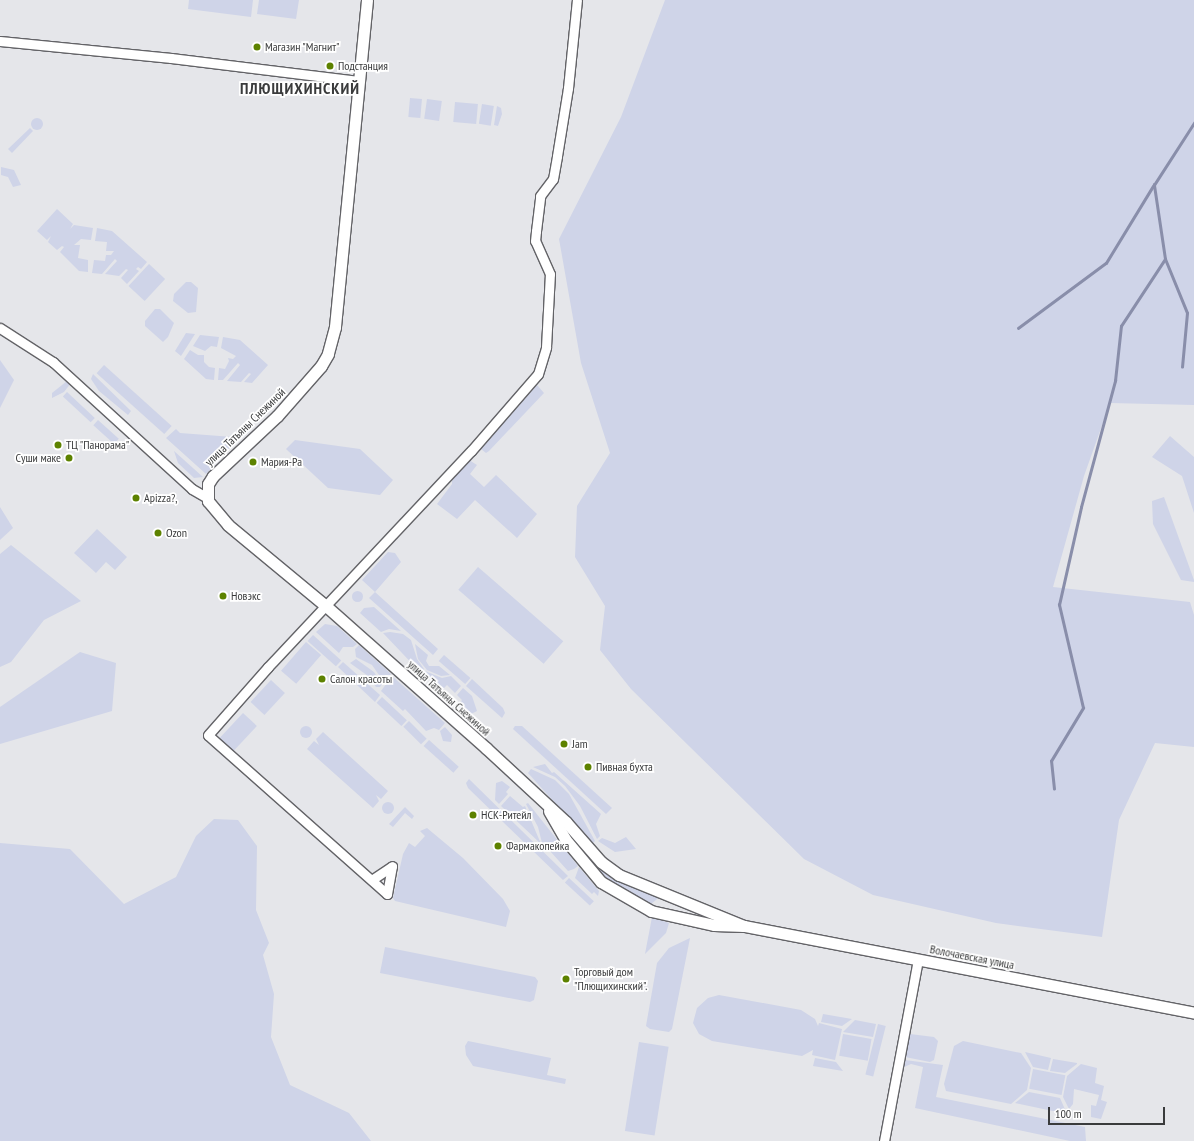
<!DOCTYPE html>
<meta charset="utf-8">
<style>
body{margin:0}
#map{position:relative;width:1194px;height:1141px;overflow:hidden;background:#e5e6ea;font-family:"PT Sans Narrow",sans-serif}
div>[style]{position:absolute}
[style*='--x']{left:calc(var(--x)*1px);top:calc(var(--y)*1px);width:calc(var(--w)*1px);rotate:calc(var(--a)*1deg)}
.green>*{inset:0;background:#cfd4e8;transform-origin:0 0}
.round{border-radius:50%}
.stream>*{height:2.5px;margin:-1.25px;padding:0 1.25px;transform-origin:1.25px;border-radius:1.25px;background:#898eaa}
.roads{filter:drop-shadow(1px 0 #636367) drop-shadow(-1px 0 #636367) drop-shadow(0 1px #636367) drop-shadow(0 -1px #636367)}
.minor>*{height:9px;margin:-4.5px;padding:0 4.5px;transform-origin:4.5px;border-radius:4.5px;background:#fff}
.tertiary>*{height:11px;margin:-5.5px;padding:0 5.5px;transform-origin:5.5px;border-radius:5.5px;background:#fff}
.dots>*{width:11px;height:11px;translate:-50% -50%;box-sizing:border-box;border:2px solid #fff;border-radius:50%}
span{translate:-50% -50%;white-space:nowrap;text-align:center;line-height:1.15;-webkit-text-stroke:3.5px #fff;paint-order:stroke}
.poi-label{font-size:12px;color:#3a3b3c}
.left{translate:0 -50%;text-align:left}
.right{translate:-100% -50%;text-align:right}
.street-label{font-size:12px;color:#3a3b3c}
.district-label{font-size:16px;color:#3a3b3c;font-weight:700;letter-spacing:1px}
.scale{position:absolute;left:1048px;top:1107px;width:117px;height:18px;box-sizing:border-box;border:2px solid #3a3b3c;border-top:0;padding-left:5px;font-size:12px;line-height:14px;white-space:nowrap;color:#3a3b3c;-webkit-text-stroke:3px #fff;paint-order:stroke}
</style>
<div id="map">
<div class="green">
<i style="clip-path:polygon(189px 0,253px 0,251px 17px,188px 9px)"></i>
<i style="clip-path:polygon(259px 0,299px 0,296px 19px,257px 14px)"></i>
<i style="clip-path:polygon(665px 0,1194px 0,1194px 405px,1110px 403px,1084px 476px,1053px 587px,1190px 602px,1194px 615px,1194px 747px,1155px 743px,1119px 820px,1102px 937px,996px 923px,873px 895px,804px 859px,631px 689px,600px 650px,605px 606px,575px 557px,577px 506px,610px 453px,581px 363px,559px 239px,621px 117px)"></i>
<i style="left:410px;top:98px;width:12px;height:19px;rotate:5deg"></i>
<i style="left:427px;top:99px;width:15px;height:20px;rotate:8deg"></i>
<i style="left:455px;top:102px;width:23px;height:20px;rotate:5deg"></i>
<i style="left:482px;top:104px;width:12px;height:20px;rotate:9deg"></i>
<i style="clip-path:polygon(497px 106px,501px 108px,502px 114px,498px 126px,494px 125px)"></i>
<i class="round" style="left:31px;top:118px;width:12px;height:12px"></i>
<i style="clip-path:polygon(30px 128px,33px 131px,12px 153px,8px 149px)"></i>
<i style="clip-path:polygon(1px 167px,14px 170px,21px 185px,13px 187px,8px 177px,1px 175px)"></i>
<i style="clip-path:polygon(57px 209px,73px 224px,70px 229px,74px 225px,93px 228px,91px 240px,81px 239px,74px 245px,80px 245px,78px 258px,88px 260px,88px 272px,79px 271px,60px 252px,64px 247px,62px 246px,57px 250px,48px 242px,51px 236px,47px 240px,37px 231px)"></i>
<i style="clip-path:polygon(97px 228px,112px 231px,147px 262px,141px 269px,138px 267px,136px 269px,139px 271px,127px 284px,121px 278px,128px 270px,126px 269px,119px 276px,105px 274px,117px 261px,115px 259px,102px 274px,92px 273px,94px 260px,105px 261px,106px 255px,111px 255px,114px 251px,106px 251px,107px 242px,95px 241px)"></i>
<i style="left:149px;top:264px;width:22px;height:30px;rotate:43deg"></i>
<i style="clip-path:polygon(186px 282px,191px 282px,198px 288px,196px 312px,188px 313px,173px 301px,174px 294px)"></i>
<i style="clip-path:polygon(155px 309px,160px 309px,174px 323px,168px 337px,163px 342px,145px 326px,145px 321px)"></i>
<i style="clip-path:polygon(186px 333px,195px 334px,181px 356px,175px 351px)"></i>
<i style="clip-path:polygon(200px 335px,219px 337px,217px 347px,211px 346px,205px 351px,193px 346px)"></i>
<i style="clip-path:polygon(223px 337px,240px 340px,268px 365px,252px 383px,244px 382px,251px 374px,249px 373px,241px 382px,227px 381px,240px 365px,238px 363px,223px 380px,218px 380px,219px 368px,225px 369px,229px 361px,228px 358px,233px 359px,236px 356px,221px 348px)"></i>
<i style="clip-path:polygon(190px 350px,198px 355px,204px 355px,204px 362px,209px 367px,215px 368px,214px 380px,206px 379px,184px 359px)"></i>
<i style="clip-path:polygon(0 360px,14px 380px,0 408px)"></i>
<i style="left:104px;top:365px;width:91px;height:11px;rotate:42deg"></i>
<i style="clip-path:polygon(93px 374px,131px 411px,128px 415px,99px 391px,91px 379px)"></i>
<i style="clip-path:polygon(67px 381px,71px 383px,64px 392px,52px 398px,52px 393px)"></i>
<i style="clip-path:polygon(537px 385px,544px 393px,489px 451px,486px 453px,481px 449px)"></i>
<i style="left:67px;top:392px;width:38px;height:6px;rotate:43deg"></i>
<i style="left:98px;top:420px;width:28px;height:7px;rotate:42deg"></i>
<i style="clip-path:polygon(176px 429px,180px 433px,233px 437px,236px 441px,206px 474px,166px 438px)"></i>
<i style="clip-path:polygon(1170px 436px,1194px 457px,1194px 513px,1182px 476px,1152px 457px)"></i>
<i style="clip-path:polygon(295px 440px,360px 449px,393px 480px,380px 495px,328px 488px,286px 449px)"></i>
<i style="clip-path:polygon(174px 451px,203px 477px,194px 478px,178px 463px)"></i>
<i style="clip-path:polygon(469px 460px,477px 465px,470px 474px,484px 487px,496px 475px,537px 514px,517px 538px,475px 500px,457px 519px,437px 504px,452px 484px,452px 479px)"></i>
<i style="clip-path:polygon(1164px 497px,1194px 580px,1194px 582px,1181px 580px,1153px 524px,1152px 501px)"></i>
<i style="clip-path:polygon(0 507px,13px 528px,0 540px)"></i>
<i style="clip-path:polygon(97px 529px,127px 557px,115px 570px,106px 562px,96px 573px,74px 553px)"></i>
<i style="clip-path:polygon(11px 545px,81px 601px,44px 620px,11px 662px,0 667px,0 554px)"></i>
<i style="clip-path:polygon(388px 552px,395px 553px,401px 562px,375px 592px,438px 649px,433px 655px,369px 598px,375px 592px,362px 580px)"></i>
<i style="left:478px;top:567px;width:113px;height:30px;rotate:41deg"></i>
<i class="round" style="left:351.5px;top:590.5px;width:11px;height:11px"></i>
<i style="clip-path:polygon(374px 607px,401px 631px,389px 629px,381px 632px,360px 613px,364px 608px)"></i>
<i style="clip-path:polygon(325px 624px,337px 626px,357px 644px,353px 647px,343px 647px,339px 653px,316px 632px)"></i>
<i style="clip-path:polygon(390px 632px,403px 634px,411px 640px,417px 659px,424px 669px,421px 673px,383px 633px)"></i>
<i style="left:313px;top:635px;width:38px;height:8px;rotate:42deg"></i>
<i style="left:306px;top:642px;width:20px;height:38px;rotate:41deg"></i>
<i style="clip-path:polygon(415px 644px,428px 655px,426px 661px,429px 666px,439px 666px,450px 675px,441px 676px,427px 670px,418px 659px)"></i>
<i style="clip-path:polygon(359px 645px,391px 674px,384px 682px,372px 665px,356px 657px,355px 649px)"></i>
<i style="clip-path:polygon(80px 652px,116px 663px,112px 711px,0 744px,0 707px)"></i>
<i style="left:444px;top:655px;width:35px;height:8px;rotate:41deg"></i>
<i style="clip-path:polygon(356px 659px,374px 672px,382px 684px,380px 687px,376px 687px,368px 676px,350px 663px)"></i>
<i style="clip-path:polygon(343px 662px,380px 695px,375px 702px,338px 667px)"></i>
<i style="clip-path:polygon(425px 671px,442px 678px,451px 676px,461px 686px,455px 693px,447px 685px,441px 691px)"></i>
<i style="clip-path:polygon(392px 676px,445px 723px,439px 730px,434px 728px,426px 731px,405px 709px,403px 711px,381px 691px)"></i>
<i style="clip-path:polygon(472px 679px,503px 708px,505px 713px,502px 718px,466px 686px)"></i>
<i style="left:271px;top:680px;width:19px;height:30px;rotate:43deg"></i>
<i style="clip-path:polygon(463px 688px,472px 696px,477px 711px,471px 714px,465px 712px,458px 705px,462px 700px,457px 695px)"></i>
<i style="left:382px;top:697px;width:34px;height:8px;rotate:43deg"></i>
<i style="left:243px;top:713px;width:19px;height:37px;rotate:43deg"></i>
<i style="left:409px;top:721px;width:25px;height:8px;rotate:45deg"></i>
<i class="round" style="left:300px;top:726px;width:12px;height:12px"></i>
<i style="clip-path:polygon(515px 726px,522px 726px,612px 808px,606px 814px,513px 729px)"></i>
<i style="clip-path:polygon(445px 727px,452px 735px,451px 742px,443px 741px,440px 731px)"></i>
<i style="clip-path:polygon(323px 732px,388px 791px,381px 799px,376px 795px,379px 801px,373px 808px,307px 749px,314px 741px,319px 745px,316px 739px)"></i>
<i style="left:429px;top:740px;width:40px;height:8px;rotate:42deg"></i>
<i style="clip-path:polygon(545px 764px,552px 773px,554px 772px,601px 814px,596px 824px,600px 836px,597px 839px,580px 806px,565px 786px,555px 777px,533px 767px)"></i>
<i style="clip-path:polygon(531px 769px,555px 780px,569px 794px,595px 841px,592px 844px,528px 773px)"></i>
<i style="clip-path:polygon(469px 779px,568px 876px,563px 880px,468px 788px,466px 783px)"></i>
<i style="clip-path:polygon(502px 781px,510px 787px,506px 792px,508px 794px,499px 804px,495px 800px,496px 783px)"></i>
<i style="clip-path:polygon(510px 796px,523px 807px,525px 806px,541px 844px,501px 806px)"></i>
<i class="round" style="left:382px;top:802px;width:12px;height:12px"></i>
<i style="clip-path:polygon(528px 803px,578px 866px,574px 869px,568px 871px,550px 851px,543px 847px,538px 827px,526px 804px)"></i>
<i style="clip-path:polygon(405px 807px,414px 816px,412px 819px,405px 813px,393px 827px,389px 824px)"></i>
<i style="clip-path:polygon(214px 819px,238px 820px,257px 846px,256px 910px,269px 943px,263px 955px,274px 994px,271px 1037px,290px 1085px,349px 1113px,371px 1141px,0 1141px,0 843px,70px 849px,124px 904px,176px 877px,196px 836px)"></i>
<i style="clip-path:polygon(427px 828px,463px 858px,503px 899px,510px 911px,506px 927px,395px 901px,393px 898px,403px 854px,409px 843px,415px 847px,425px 836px,420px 831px)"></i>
<i style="clip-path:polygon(567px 830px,600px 868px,615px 879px,662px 895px,651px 904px,613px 885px,598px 873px)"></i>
<i style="clip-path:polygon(626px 837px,636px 849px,615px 852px,598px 841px,602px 838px,615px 843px)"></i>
<i style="clip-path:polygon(579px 867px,599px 891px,598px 896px,594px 892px,592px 894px,575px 878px)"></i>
<i style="left:569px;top:878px;width:34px;height:6px;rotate:43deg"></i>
<i style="clip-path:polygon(652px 917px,669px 923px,666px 933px,645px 954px)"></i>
<i style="clip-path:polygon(690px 938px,672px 1029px,669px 1032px,650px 1029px,646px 1026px,657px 963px,669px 948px)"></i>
<i style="clip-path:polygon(385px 947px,535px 977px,538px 981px,534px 1000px,530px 1002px,380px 973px)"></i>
<i style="clip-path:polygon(719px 995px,801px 1010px,815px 1019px,818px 1026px,819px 1023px,842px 1029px,835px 1060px,812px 1055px,813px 1050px,802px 1056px,712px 1041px,699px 1034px,693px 1023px,697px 1008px,708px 998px)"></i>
<i style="clip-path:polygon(823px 1014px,852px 1019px,842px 1026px,821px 1022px)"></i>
<i style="clip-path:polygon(855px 1020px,876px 1024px,873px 1037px,843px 1032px)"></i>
<i style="left:878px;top:1024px;width:8px;height:52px;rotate:14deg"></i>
<i style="left:843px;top:1034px;width:29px;height:22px;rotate:10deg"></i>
<i style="clip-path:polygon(910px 1034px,934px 1037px,938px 1041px,934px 1060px,930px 1062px,905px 1057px)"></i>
<i style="clip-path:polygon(468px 1041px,551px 1058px,547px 1075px,566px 1079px,565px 1084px,473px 1066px,466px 1055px,465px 1046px)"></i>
<i style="clip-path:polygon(963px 1041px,1021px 1053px,1031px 1068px,1027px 1090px,1011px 1104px,946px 1091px,944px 1084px,954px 1046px)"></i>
<i style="left:639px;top:1042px;width:30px;height:90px;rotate:9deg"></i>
<i style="clip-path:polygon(1025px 1052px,1051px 1058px,1048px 1070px,1033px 1067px)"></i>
<i style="clip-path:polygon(815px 1058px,836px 1062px,843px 1071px,813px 1066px)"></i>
<i style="clip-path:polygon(1053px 1059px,1077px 1063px,1077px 1064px,1065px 1073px,1050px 1071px)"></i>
<i style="clip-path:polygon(905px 1060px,943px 1065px,936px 1097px,1085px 1127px,1086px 1141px,1070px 1141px,915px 1108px,923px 1067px,911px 1064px,902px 1068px)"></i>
<i style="clip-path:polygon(1081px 1064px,1097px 1068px,1095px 1083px,1104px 1086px,1101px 1100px,1107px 1102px,1101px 1119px,1091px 1117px,1091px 1105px,1096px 1106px,1099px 1095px,1074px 1089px,1073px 1104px,1069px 1109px,1063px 1097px,1067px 1076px)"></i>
<i style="left:1033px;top:1069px;width:33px;height:20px;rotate:11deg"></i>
<i style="clip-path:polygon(1029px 1092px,1060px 1098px,1067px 1114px,1015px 1103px)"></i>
</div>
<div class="stream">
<i style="--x:1018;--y:328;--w:109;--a:-36.5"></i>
<i style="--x:1106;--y:263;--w:90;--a:-58.6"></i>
<i style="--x:1182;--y:367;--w:54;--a:-84.7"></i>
<i style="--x:1187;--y:313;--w:58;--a:-112.2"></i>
<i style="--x:1165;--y:259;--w:75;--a:-98.5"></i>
<i style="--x:1154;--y:185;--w:74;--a:-57.2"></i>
<i style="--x:1054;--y:789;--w:28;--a:-96"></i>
<i style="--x:1051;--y:761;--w:62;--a:-58.9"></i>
<i style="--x:1083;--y:708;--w:106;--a:-103.1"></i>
<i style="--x:1059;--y:605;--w:100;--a:-77.3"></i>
<i style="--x:1081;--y:507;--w:131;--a:-74.9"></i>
<i style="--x:1115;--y:381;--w:55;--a:-83.8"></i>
<i style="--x:1121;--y:326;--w:80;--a:-56.7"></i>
</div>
<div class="roads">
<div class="minor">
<i style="--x:0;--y:41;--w:172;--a:5.7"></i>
<i style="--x:171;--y:58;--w:189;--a:7"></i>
<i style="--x:0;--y:328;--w:63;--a:32.7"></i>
<i style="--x:53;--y:362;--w:188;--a:42.4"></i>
<i style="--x:192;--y:489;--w:16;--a:30"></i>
<i style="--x:373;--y:879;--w:23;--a:-34"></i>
<i style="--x:387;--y:894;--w:239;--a:-138.4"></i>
<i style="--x:208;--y:735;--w:91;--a:-48.6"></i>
<i style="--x:268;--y:667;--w:296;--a:-46.8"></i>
<i style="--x:471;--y:451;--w:102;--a:-49"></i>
<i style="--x:538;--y:374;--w:28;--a:-73"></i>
<i style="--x:546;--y:347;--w:73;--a:-86.9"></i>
<i style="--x:550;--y:274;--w:36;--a:-114"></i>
<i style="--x:535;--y:241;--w:10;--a:-84"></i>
<i style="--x:536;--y:231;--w:35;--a:-83"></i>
<i style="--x:540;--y:196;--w:21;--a:-53"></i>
<i style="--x:553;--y:179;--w:23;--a:-80"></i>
<i style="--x:557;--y:156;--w:69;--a:-80.8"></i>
<i style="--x:568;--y:88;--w:88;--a:-84.2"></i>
<i style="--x:387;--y:894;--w:28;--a:-80"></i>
<i style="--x:884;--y:1141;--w:185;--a:-79.4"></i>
</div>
<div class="tertiary">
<i style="--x:367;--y:0;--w:329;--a:95.6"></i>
<i style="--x:335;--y:327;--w:28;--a:105"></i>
<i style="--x:328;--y:354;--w:14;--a:120"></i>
<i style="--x:321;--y:366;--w:67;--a:131.3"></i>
<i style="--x:277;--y:416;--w:88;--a:136.8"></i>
<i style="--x:213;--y:476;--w:9;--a:122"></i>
<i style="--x:208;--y:484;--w:17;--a:90"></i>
<i style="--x:208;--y:501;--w:31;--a:50"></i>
<i style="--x:228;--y:525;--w:127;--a:39.6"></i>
<i style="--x:326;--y:606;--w:214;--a:41.6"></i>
<i style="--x:486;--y:748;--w:109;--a:42.8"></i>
<i style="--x:566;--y:822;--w:53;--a:48.8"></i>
<i style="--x:601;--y:862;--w:22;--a:36"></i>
<i style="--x:619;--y:875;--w:135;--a:22.2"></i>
<i style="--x:549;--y:811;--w:32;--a:60"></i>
<i style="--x:565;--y:839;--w:56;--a:50.1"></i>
<i style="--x:601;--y:882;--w:58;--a:30.1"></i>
<i style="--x:651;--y:911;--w:65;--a:12.5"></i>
<i style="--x:714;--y:925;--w:30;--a:2"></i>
<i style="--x:744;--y:926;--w:458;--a:10.9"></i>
</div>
</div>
<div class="dots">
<i style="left:257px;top:47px;background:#5d8200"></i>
<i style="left:330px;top:66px;background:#5d8200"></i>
<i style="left:58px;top:445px;background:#5d8200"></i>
<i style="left:69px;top:458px;background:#5d8200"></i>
<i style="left:253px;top:462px;background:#5d8200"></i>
<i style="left:136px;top:498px;background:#5d8200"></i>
<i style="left:158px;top:533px;background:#5d8200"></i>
<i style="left:223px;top:596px;background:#5d8200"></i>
<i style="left:322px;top:679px;background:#5d8200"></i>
<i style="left:564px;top:744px;background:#5d8200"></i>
<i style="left:588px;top:767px;background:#5d8200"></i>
<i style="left:473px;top:815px;background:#5d8200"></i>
<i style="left:498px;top:846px;background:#5d8200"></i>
<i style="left:566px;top:979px;background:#5d8200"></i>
</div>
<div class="poi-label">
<span class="left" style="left:265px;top:47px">Магазин "Магнит"</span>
<span class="left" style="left:338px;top:66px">Подстанция</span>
<span class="left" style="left:66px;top:445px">ТЦ "Панорама"</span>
<span class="right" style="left:61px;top:458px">Суши маке</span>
<span class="left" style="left:261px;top:462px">Мария-Ра</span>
<span class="left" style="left:144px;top:498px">Apizza?,</span>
<span class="left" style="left:166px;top:533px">Ozon</span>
<span class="left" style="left:231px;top:596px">Новэкс</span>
<span class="left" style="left:330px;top:679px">Салон красоты</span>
<span class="left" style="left:572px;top:744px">Jam</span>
<span class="left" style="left:596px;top:767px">Пивная бухта</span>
<span class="left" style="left:481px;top:815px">НСК-Ритейл</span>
<span class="left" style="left:506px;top:846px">Фармакопейка</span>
<span class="left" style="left:574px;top:979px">Торговый дом<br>"Плющихинский".</span>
</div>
<div class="street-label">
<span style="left:245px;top:427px;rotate:-44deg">улица Татьяны Снежиной</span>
<span style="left:449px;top:698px;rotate:42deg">улица Татьяны Снежиной</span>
<span style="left:972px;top:957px;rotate:11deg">Волочаевская улица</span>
</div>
<div class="district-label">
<span style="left:300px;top:88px">ПЛЮЩИХИНСКИЙ</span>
</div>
<div class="scale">100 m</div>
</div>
